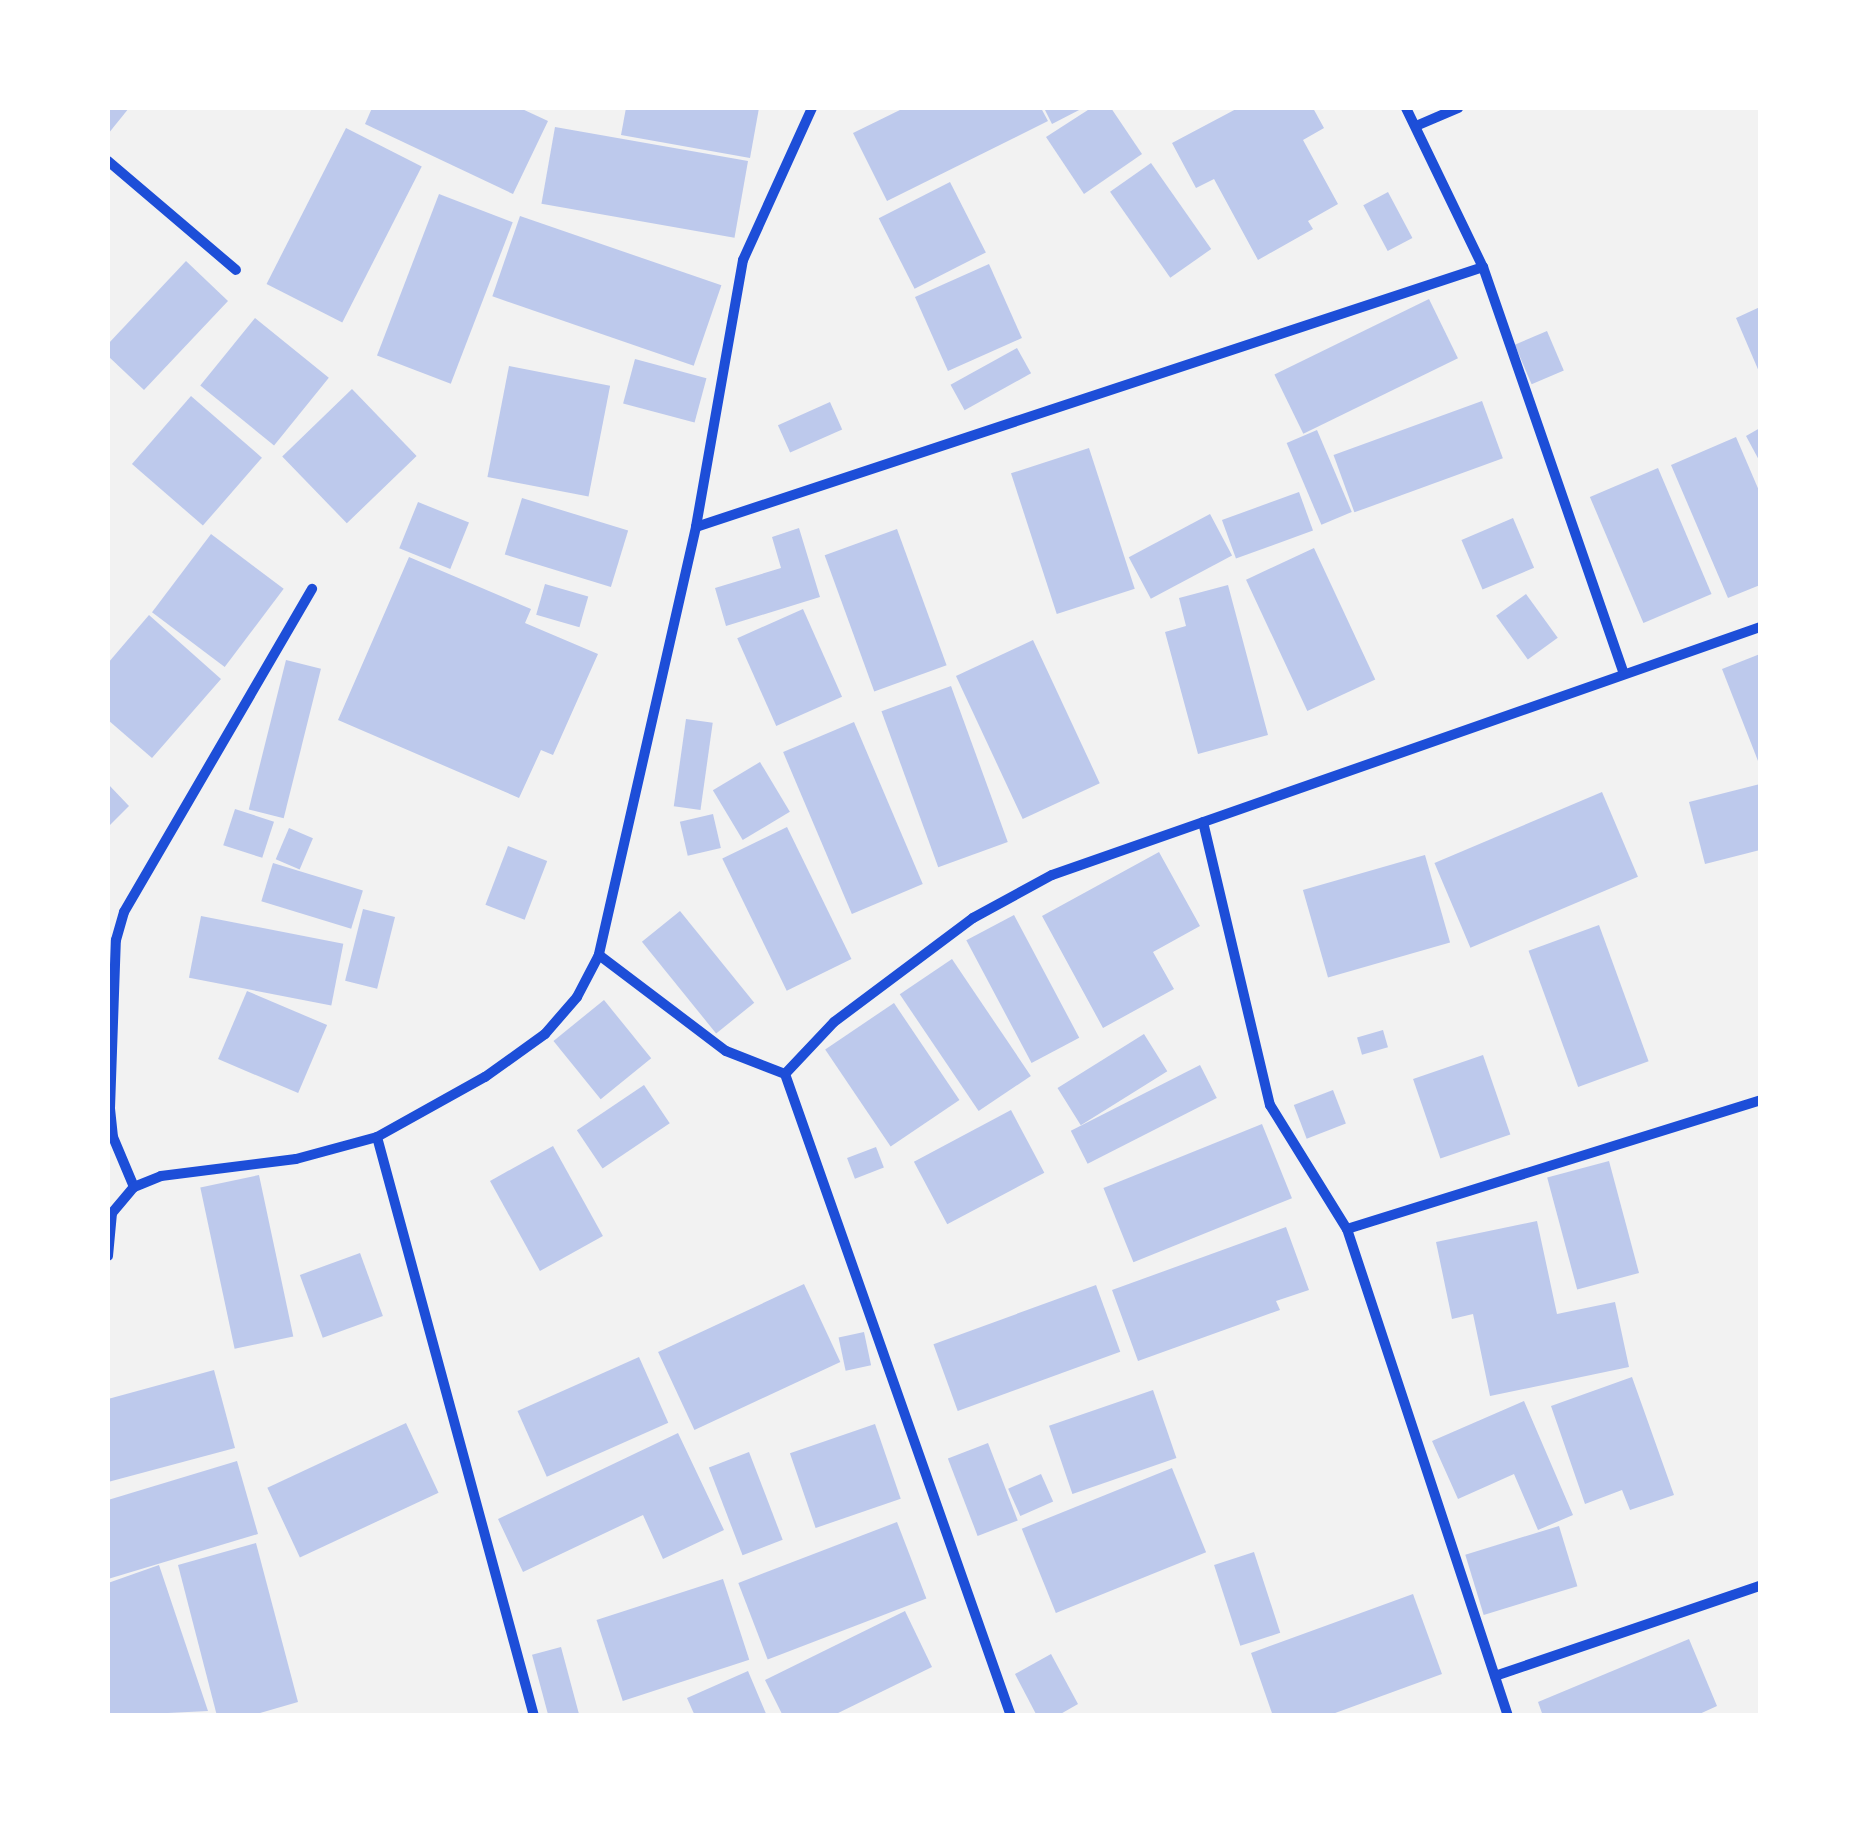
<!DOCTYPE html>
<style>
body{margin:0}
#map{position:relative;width:1868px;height:1823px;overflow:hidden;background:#f2f2f2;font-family:"Varela Round",sans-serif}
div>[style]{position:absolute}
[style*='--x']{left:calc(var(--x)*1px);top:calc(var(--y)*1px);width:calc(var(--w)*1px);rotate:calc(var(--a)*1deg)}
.building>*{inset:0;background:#bdc9ec;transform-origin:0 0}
.minor>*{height:10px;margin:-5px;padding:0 5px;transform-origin:5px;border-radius:5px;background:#1d4ed8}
span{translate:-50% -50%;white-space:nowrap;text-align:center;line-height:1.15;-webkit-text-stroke:10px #fff;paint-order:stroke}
.frame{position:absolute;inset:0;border:110px solid #fff;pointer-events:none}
</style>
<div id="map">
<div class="building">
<i style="clip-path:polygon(108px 108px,129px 108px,108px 134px)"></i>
<i style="clip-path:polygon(372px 108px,520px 108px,548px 121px,513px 194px,365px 124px)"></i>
<i style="clip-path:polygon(626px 108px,759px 108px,750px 158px,621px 135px)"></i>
<i style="clip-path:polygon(904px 108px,1041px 108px,1048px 121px,887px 201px,853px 133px)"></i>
<i style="clip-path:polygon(1044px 108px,1083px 108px,1052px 124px)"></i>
<i style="clip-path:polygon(1091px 108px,1111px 108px,1142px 154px,1084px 194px,1046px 137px)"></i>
<i style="clip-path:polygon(1238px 108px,1313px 108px,1324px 128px,1303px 140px,1338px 204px,1308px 221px,1313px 229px,1258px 260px,1214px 179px,1196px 188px,1172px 143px)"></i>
<i style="left:555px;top:127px;width:196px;height:78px;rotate:10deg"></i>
<i style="left:346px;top:128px;width:85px;height:175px;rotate:27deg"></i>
<i style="left:1151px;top:163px;width:105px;height:50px;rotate:55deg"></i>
<i style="left:950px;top:182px;width:79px;height:80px;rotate:63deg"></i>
<i style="left:1388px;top:192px;width:52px;height:28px;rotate:62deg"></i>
<i style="left:439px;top:194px;width:79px;height:173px;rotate:21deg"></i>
<i style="left:520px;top:216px;width:213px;height:85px;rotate:19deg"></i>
<i style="clip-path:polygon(186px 261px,228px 301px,144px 390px,108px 356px,108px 344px)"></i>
<i style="left:989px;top:264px;width:81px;height:81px;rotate:66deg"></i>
<i style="left:1429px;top:299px;width:66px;height:172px;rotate:64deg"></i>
<i style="clip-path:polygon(1760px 307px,1760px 374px,1736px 318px)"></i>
<i style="left:255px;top:318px;width:95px;height:87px;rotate:39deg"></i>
<i style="left:1547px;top:331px;width:43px;height:35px;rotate:67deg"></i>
<i style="left:1017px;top:348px;width:29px;height:76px;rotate:61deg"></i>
<i style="left:635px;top:359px;width:74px;height:46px;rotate:15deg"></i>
<i style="left:509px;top:366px;width:103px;height:113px;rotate:11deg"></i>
<i style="left:352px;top:389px;width:93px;height:97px;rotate:46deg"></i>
<i style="left:191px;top:396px;width:94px;height:90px;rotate:41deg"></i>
<i style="left:1482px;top:401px;width:61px;height:158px;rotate:70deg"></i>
<i style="left:830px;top:402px;width:30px;height:57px;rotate:66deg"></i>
<i style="clip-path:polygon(1760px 428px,1760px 462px,1746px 436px)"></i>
<i style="left:1317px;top:430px;width:89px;height:33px;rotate:67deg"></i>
<i style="clip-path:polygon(1736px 437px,1760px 493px,1760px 585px,1728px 598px,1671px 465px)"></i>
<i style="left:1089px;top:448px;width:148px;height:82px;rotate:72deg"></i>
<i style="left:1658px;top:468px;width:137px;height:74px;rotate:67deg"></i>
<i style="left:1299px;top:492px;width:41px;height:82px;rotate:70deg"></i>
<i style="left:522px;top:498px;width:111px;height:59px;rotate:17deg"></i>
<i style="left:418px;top:502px;width:55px;height:50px;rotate:22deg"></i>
<i style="left:1210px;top:514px;width:47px;height:92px;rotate:62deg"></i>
<i style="left:1513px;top:518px;width:54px;height:56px;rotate:67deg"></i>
<i style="clip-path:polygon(799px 528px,820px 597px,726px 626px,715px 588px,781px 568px,772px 537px)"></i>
<i style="left:897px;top:529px;width:145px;height:77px;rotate:70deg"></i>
<i style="left:211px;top:534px;width:91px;height:98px;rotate:37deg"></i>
<i style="left:1314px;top:548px;width:145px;height:75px;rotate:65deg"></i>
<i style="clip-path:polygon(409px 557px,531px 609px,525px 623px,598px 654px,553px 755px,541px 750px,519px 798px,338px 720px)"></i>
<i style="left:545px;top:584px;width:45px;height:32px;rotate:16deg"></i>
<i style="clip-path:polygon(1228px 585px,1268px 735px,1198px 754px,1165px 632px,1186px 626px,1179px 598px)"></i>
<i style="left:1526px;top:594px;width:54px;height:37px;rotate:54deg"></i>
<i style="left:803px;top:609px;width:96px;height:72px;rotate:66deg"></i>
<i style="clip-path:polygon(149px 615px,221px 679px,152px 758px,108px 720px,108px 663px)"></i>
<i style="left:1033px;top:640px;width:158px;height:85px;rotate:65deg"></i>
<i style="clip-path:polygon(1760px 654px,1760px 766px,1722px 669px)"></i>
<i style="left:286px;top:660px;width:36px;height:154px;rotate:14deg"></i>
<i style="left:951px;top:686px;width:166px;height:74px;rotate:70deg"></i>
<i style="left:686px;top:719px;width:27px;height:88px;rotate:8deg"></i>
<i style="left:854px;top:722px;width:176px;height:77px;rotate:67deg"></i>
<i style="left:760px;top:762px;width:58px;height:55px;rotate:59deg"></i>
<i style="clip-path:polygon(108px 784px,129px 806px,108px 827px)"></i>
<i style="clip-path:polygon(1760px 784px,1760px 850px,1705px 864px,1689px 802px)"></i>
<i style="left:1602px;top:792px;width:92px;height:182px;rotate:67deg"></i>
<i style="left:235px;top:809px;width:41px;height:38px;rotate:18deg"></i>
<i style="left:713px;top:814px;width:35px;height:34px;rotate:77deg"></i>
<i style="left:787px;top:827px;width:147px;height:72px;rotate:64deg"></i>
<i style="left:289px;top:828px;width:26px;height:34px;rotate:23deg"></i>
<i style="left:508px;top:846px;width:42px;height:63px;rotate:21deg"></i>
<i style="clip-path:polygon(1159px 852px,1200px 926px,1153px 952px,1174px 989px,1103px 1028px,1042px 916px)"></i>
<i style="left:1425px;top:855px;width:91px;height:127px;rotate:74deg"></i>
<i style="left:273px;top:863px;width:94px;height:40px;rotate:17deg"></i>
<i style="left:363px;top:909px;width:33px;height:74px;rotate:14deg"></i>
<i style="left:680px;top:911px;width:118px;height:49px;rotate:51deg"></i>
<i style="left:1014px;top:915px;width:139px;height:54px;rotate:62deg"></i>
<i style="left:201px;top:916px;width:145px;height:63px;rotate:11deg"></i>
<i style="left:1599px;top:925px;width:145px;height:75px;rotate:70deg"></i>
<i style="left:952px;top:959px;width:141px;height:63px;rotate:56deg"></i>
<i style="left:247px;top:991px;width:87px;height:74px;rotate:23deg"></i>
<i style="left:604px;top:1000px;width:75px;height:65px;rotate:51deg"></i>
<i style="left:894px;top:1003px;width:117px;height:83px;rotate:56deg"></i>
<i style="left:1383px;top:1030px;width:18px;height:27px;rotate:74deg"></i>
<i style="left:1144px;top:1034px;width:44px;height:102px;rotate:58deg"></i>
<i style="left:1483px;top:1055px;width:84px;height:74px;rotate:71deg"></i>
<i style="left:1200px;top:1065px;width:37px;height:145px;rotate:63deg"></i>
<i style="left:644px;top:1085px;width:46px;height:81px;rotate:56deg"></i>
<i style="left:1333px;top:1090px;width:36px;height:42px;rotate:69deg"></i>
<i style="left:1011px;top:1110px;width:71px;height:110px;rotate:62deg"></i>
<i style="left:1262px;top:1124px;width:80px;height:171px;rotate:68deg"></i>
<i style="left:553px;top:1146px;width:103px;height:72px;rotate:61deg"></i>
<i style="left:876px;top:1147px;width:22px;height:31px;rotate:69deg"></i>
<i style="left:1609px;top:1161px;width:116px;height:64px;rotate:75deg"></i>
<i style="left:259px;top:1175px;width:165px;height:60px;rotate:78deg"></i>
<i style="clip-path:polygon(1537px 1221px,1557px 1314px,1615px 1302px,1629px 1367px,1490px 1396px,1473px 1314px,1452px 1319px,1436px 1242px)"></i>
<i style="clip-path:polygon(1286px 1227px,1309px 1290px,1276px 1301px,1280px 1310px,1138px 1361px,1112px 1290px)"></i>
<i style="left:360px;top:1253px;width:67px;height:64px;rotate:70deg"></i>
<i style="left:804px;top:1284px;width:86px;height:161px;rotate:65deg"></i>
<i style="left:1096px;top:1285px;width:71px;height:173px;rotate:70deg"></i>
<i style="left:864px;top:1332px;width:34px;height:26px;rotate:78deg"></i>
<i style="left:639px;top:1357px;width:72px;height:133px;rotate:66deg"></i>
<i style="clip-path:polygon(214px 1370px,235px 1448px,108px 1482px,108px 1399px)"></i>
<i style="clip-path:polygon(1632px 1377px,1674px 1495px,1630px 1510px,1622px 1490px,1585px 1504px,1551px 1406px)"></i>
<i style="left:1153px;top:1390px;width:72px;height:110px;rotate:71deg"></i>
<i style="clip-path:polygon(1524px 1401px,1573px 1515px,1538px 1530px,1514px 1474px,1458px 1499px,1432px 1441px)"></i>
<i style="left:406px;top:1423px;width:77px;height:153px;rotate:65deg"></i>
<i style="left:875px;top:1424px;width:79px;height:90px;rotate:71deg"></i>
<i style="clip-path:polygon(678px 1433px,724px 1530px,663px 1559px,643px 1515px,523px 1572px,498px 1519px)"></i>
<i style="left:988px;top:1443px;width:83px;height:43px;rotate:69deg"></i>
<i style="left:749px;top:1452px;width:94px;height:43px;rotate:69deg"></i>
<i style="clip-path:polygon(237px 1461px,258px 1534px,108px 1579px,108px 1500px)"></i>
<i style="left:1172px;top:1468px;width:91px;height:162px;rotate:68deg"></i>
<i style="left:1041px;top:1474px;width:30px;height:36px;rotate:66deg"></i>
<i style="left:897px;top:1522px;width:82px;height:170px;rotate:69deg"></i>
<i style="left:1559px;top:1526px;width:63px;height:98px;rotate:73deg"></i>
<i style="clip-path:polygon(256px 1543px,298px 1702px,250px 1716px,217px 1716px,178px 1565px)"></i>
<i style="left:1254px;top:1552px;width:85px;height:42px;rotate:72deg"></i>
<i style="clip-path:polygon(159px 1565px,208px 1711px,108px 1716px,108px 1583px)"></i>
<i style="left:723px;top:1579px;width:85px;height:133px;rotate:72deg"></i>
<i style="clip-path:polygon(1413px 1594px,1442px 1674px,1327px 1716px,1273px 1716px,1251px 1653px)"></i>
<i style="clip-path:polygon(905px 1611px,932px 1667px,832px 1716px,783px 1716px,765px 1680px)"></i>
<i style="clip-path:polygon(1689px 1639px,1717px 1706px,1695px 1716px,1543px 1716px,1538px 1702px)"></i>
<i style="left:561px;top:1647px;width:72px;height:30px;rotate:75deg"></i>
<i style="clip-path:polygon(1051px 1654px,1078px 1704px,1057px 1716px,1037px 1716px,1015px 1674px)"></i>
<i style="clip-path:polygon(748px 1671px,767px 1716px,695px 1716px,687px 1698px)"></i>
</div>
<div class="minor">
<i style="--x:812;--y:108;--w:167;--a:114.4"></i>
<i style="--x:743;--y:260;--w:271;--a:100"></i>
<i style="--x:696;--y:527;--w:439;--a:102.8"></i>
<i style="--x:599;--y:955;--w:159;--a:37.1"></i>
<i style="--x:726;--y:1051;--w:63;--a:21.3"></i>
<i style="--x:785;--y:1074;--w:681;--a:70.61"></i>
<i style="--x:1406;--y:108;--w:177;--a:64.2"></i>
<i style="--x:1483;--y:267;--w:428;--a:70.9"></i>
<i style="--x:1416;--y:126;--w:46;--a:-23.2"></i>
<i style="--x:108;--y:161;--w:168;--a:40.4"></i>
<i style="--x:696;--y:527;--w:829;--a:-18.28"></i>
<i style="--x:1203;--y:822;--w:291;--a:76.7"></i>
<i style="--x:1270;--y:1105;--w:146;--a:58.2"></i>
<i style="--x:1347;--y:1229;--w:513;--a:71.71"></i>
<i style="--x:785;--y:1074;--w:71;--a:-46.7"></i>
<i style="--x:834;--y:1022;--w:174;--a:-36.8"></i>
<i style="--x:973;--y:918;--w:90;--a:-28.6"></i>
<i style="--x:1052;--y:875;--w:750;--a:-19.3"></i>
<i style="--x:377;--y:1137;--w:600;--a:74.83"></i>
<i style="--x:134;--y:1187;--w:54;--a:-112.8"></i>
<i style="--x:113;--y:1137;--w:29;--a:-96"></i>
<i style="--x:110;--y:1108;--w:168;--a:-88"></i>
<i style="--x:116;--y:940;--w:29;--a:-74"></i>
<i style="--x:124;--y:912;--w:374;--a:-59.8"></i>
<i style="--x:1347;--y:1229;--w:433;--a:-17.3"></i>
<i style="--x:108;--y:1256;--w:43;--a:-84.7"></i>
<i style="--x:112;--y:1213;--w:34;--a:-50"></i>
<i style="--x:134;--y:1187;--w:29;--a:-22"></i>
<i style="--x:161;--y:1176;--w:136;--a:-7.2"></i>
<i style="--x:296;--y:1159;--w:84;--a:-15.2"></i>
<i style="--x:377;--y:1137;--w:124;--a:-29.1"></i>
<i style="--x:485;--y:1077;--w:74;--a:-35.6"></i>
<i style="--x:545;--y:1034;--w:49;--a:-49.1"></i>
<i style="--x:577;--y:997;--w:47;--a:-62.4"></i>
<i style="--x:1495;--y:1676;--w:280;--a:-18.8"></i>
</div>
<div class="frame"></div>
</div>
